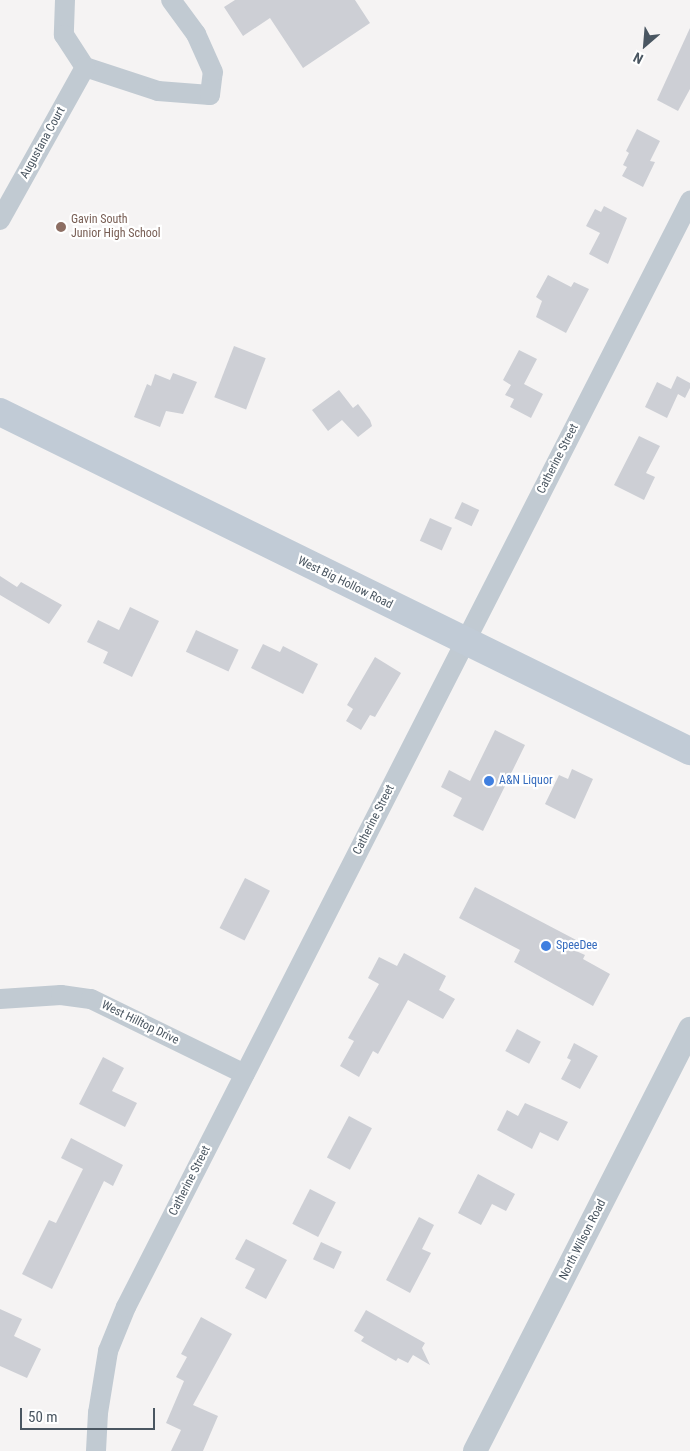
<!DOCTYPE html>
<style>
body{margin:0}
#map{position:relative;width:690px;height:1451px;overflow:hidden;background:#f5f3f3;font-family:"Roboto Condensed",sans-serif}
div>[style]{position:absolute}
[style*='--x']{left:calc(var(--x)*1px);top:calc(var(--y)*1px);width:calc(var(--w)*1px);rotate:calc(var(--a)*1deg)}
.building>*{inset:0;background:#cdcfd5;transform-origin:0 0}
.minor>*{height:20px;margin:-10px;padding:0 10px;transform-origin:10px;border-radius:10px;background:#c1cad2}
.tertiary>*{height:24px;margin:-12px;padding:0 12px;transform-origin:12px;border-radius:12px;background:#c1cad2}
.secondary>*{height:28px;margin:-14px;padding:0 14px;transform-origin:14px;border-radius:14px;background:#c1cbd6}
.dots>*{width:14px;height:14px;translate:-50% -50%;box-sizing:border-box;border:2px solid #fff;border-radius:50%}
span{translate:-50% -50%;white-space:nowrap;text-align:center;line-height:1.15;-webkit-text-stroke:4.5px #fff;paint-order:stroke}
.street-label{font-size:12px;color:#4a5661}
.education-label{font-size:12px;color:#785e54}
.left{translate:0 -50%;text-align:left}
.shop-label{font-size:12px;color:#366cbe}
.north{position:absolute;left:620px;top:20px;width:50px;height:50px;-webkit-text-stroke:4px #fff;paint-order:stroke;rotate:207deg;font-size:14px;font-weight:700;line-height:20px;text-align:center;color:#4a5661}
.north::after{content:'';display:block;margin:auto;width:18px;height:22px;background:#4a5661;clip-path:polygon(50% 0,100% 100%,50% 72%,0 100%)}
.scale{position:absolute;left:20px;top:1408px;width:135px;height:22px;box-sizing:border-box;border:2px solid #4a5661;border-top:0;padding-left:6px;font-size:15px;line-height:18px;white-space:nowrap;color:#4a5661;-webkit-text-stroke:4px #fff;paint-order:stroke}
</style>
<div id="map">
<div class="building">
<i style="clip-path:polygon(235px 0,355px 0,370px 23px,303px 68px,270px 18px,243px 36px,224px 7px)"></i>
<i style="clip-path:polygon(690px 28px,690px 89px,678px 111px,657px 100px)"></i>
<i style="clip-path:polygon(637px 129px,660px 141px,650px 161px,655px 162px,643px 187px,622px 176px,627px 167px,623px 165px,629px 153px,626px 151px)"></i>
<i style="clip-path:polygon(604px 206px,627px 218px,608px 264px,589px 254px,600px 233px,586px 226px,595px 209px,601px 212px)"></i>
<i style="clip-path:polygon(548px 275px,571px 287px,574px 282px,589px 289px,566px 333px,536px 317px,542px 301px,536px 297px)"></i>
<i style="left:234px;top:346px;width:34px;height:55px;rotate:21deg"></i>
<i style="clip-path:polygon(519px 350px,537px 359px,524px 384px,543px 394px,531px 418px,510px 407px,514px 399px,505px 395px,511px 385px,503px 380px)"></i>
<i style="clip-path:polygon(173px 373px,197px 382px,183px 414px,166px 411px,160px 427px,134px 417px,147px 384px,151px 386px,155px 374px,170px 380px)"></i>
<i style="clip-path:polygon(677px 376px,690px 383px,690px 388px,685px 398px,678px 394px,667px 418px,645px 407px,657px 382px,671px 389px)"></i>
<i style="clip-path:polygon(339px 390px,353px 408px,358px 404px,370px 420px,372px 426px,358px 437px,342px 420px,328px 431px,312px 410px)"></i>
<i style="clip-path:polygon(639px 436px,660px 446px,646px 473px,655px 477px,644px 500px,614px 485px)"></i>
<i style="left:462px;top:502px;width:19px;height:18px;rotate:25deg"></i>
<i style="left:430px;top:518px;width:24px;height:25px;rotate:24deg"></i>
<i style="clip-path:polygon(0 576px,17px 587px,21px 582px,62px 605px,49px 624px,0 595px)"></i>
<i style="clip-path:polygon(130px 607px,159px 621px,132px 677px,103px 663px,108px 652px,87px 642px,98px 620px,119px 630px)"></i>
<i style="left:196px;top:630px;width:47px;height:24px;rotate:25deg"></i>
<i style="clip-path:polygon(263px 644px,280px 652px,283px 646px,318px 664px,303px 694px,251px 668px)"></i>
<i style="clip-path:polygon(375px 657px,401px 673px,375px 717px,370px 715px,361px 730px,346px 721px,353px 709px,347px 705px)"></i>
<i style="clip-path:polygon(495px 730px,525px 745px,483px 831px,453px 816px,462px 798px,441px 787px,449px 770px,470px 781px)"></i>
<i style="clip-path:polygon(572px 769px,593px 779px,575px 819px,545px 804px,559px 775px,568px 779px)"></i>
<i style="left:245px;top:878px;width:28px;height:56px;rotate:27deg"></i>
<i style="clip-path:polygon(475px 887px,580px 942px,576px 951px,585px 955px,583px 959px,610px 974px,593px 1006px,514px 962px,520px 950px,459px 918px)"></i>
<i style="clip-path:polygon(404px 953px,446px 976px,439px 990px,455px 999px,443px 1019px,408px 1000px,378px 1054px,373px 1051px,359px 1077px,340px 1066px,354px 1041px,348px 1038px,379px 984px,368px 978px,379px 957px,397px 966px)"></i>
<i style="left:517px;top:1029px;width:27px;height:25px;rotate:28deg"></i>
<i style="clip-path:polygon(574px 1043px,598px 1056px,580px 1089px,561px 1079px,571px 1060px,567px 1058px)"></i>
<i style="clip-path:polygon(103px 1057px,124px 1068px,112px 1091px,137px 1103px,125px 1127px,79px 1104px)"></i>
<i style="clip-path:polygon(525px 1103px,568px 1122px,558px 1141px,540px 1132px,532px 1149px,497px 1130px,507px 1110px,518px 1116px)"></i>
<i style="left:349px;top:1116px;width:26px;height:47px;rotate:28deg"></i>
<i style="clip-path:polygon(71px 1138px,123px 1165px,113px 1186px,104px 1181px,52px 1289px,22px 1274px,49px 1220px,56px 1223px,83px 1169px,61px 1158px)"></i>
<i style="clip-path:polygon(478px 1174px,515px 1194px,506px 1211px,492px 1204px,481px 1225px,458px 1213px)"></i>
<i style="left:310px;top:1189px;width:29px;height:39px;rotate:27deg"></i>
<i style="clip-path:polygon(419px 1217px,434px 1225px,422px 1249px,431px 1253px,410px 1293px,386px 1280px)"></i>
<i style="clip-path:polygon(246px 1239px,287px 1260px,266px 1299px,245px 1288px,255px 1269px,235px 1259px)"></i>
<i style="left:321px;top:1242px;width:23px;height:19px;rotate:25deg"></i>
<i style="clip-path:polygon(0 1309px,22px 1319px,14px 1336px,41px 1349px,27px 1378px,0 1366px)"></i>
<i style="clip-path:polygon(366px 1310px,425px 1343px,422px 1348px,430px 1365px,413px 1355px,408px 1363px,398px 1358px,396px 1361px,361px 1341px,364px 1337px,354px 1331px)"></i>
<i style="clip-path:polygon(201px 1317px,232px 1334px,193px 1405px,218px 1416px,203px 1451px,171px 1451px,181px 1430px,166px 1423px,184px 1381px,176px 1377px,187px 1357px,181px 1354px)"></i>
</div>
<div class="minor">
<i style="--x:65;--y:0;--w:35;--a:92"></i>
<i style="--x:64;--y:35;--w:38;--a:57"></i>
<i style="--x:85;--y:67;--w:77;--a:18.2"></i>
<i style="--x:158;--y:91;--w:52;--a:4.4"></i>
<i style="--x:210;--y:95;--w:23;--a:-83"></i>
<i style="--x:213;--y:72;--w:42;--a:-114.1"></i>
<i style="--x:196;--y:34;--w:42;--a:-126.3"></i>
<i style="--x:0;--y:220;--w:175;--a:-60.9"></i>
<i style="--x:0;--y:999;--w:61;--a:-3.8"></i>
<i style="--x:61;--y:995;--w:30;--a:8"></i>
<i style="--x:91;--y:999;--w:171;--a:26"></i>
<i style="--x:96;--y:1451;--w:38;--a:-87"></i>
<i style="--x:98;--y:1413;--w:63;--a:-80.8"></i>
<i style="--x:108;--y:1351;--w:48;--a:-67.8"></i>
<i style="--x:126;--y:1307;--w:1242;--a:-62.98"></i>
</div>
<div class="tertiary">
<i style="--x:475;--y:1451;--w:474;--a:-63"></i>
</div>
<div class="secondary">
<i style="--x:0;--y:412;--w:769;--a:26.17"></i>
</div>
<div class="dots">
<i style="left:61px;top:227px;background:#8d6e63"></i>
<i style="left:489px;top:781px;background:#3f7fe0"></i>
<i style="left:546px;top:946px;background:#3f7fe0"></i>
</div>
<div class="street-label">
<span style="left:43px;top:143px;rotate:-61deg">Augustana Court</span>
<span style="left:558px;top:459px;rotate:-63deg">Catherine Street</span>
<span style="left:345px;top:583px;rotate:26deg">West Big Hollow Road</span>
<span style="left:374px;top:820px;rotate:-63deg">Catherine Street</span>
<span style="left:140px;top:1023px;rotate:26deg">West Hilltop Drive</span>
<span style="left:190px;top:1181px;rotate:-63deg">Catherine Street</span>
<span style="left:583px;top:1240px;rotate:-63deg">North Wilson Road</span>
</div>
<div class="education-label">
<span class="left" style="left:71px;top:227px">Gavin South<br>Junior High School</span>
</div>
<div class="shop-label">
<span class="left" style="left:499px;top:781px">A&amp;N Liquor</span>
<span class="left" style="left:556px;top:946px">SpeeDee</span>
</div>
<div class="north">N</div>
<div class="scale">50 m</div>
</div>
